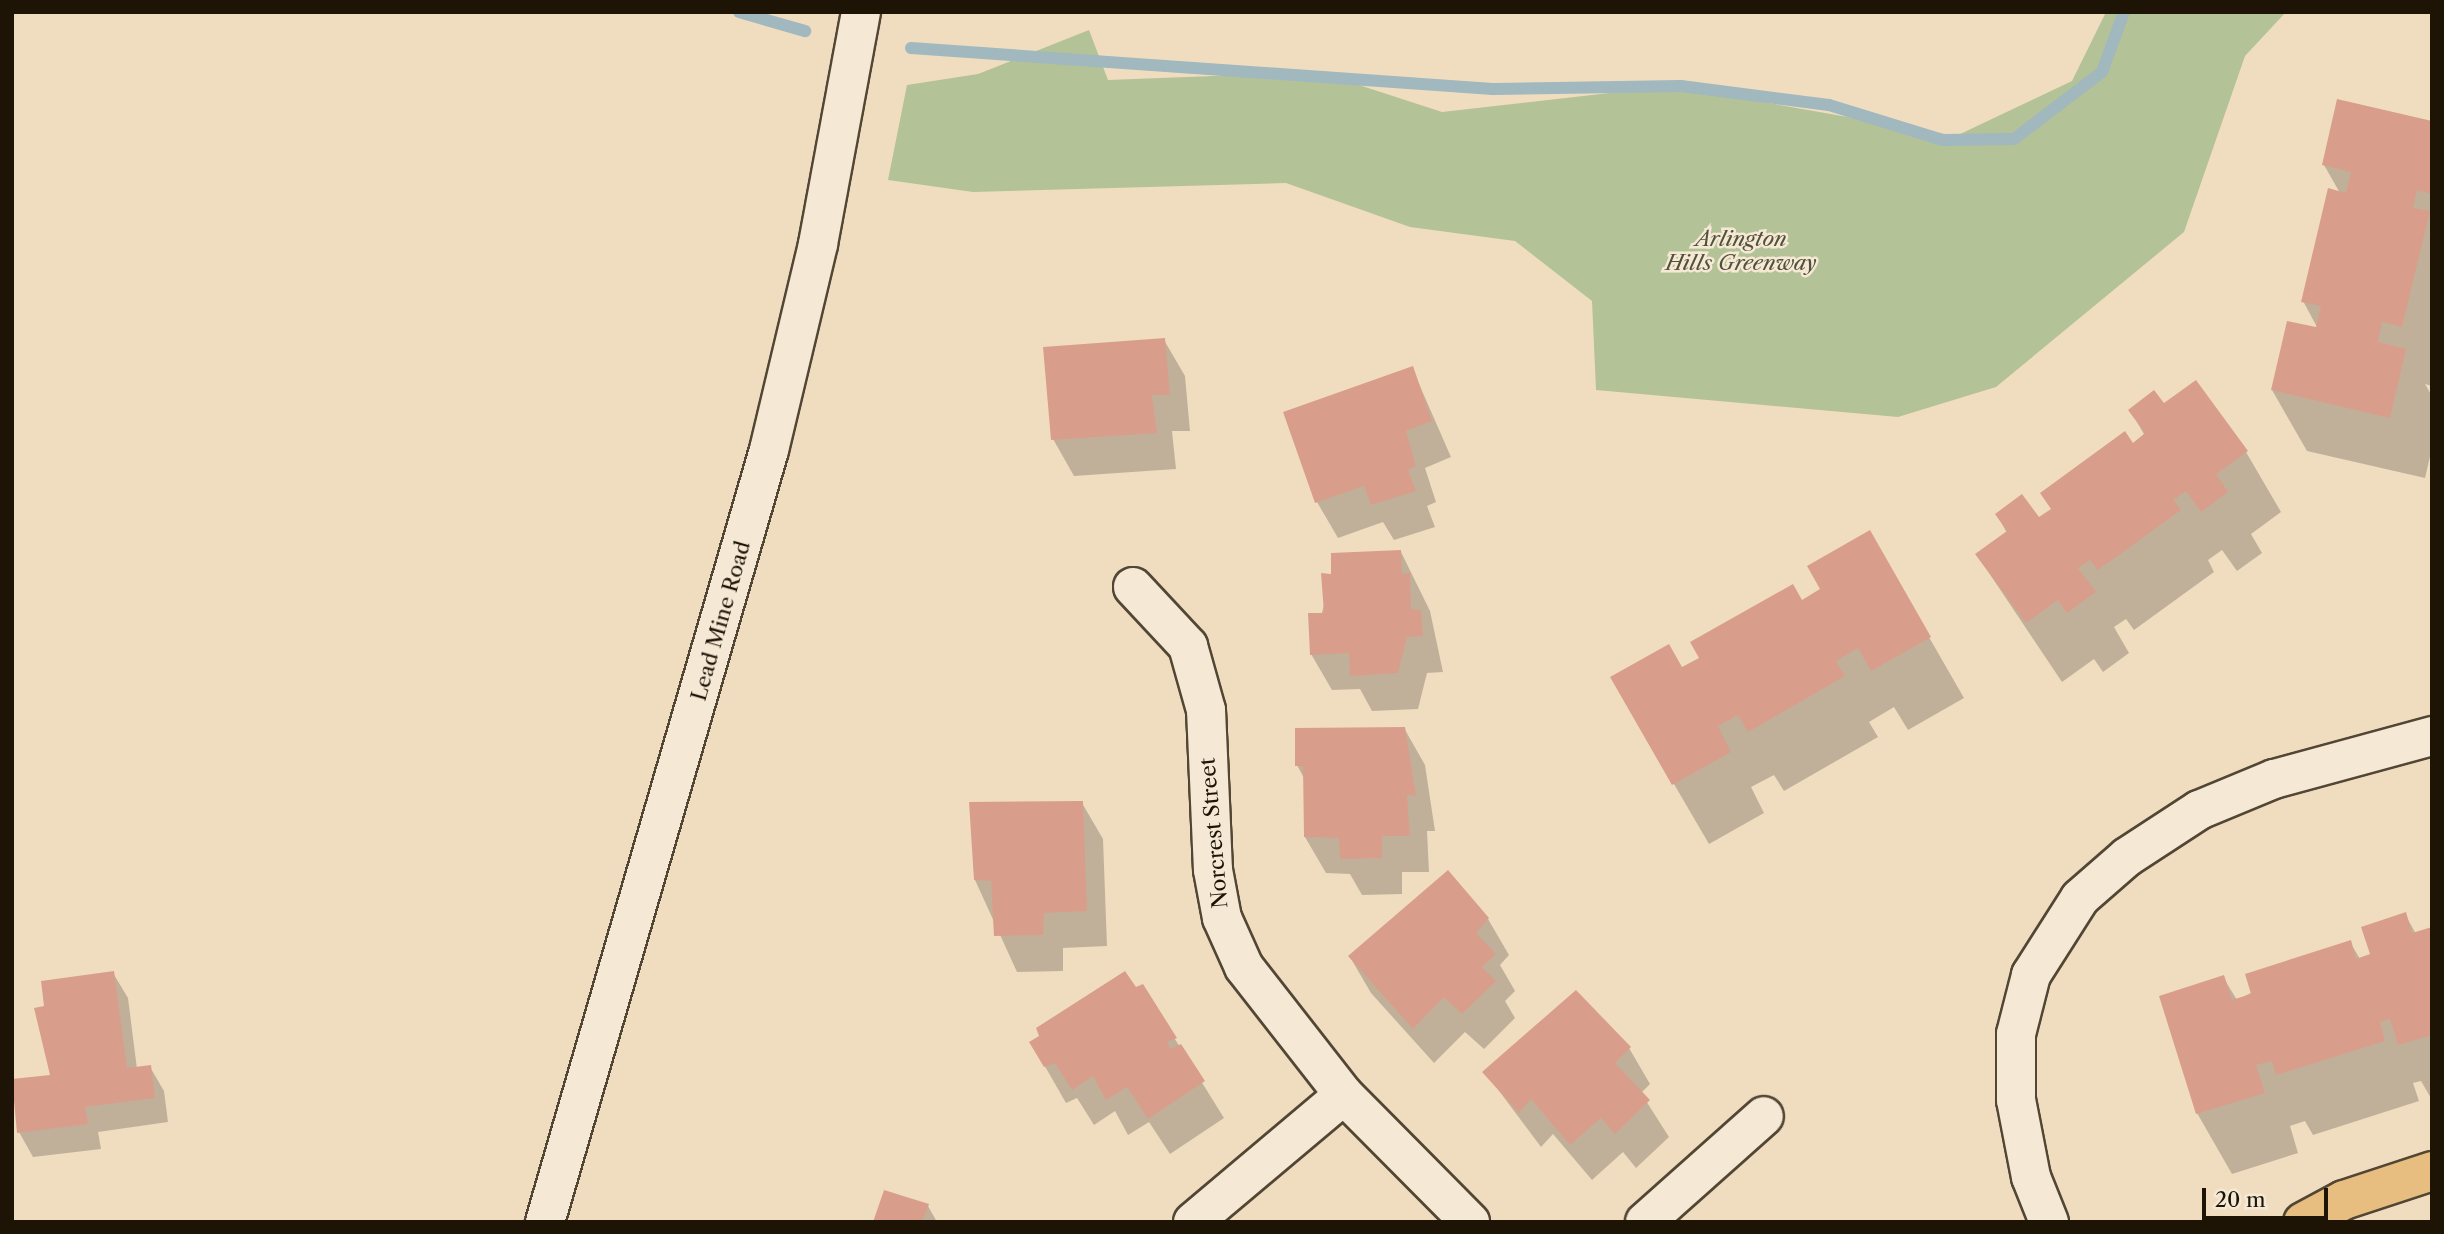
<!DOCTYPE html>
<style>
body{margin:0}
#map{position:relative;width:2444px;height:1234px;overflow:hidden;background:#f0ddc0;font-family:"Libre Caslon Text",serif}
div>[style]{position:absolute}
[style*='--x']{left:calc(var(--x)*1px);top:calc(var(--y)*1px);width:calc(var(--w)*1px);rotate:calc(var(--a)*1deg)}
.green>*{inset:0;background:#b4c297}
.shadow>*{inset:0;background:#0003}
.stream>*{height:12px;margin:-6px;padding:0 6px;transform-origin:6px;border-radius:6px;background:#a0b8be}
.building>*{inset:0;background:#d99e8b}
.roads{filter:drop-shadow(2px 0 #524634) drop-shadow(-2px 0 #524634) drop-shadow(0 2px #524634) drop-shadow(0 -2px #524634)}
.minor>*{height:38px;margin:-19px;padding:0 19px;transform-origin:19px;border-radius:19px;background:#f5e9d6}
.secondary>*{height:38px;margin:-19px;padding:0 19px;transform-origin:19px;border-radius:19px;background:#f5e9d6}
.primary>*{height:38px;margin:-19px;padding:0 19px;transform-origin:19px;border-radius:19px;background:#e8be80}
span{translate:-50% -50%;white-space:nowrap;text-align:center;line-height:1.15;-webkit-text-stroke:5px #f5e9d6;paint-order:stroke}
.park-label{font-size:21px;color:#525139;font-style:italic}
.street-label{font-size:21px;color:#1e1406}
.frame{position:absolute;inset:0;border:14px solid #1e1406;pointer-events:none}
.scale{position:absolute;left:2202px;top:1188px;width:126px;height:32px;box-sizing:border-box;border:4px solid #1e1406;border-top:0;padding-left:9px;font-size:21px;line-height:24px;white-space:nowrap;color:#1e1406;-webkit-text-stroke:5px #f5e9d6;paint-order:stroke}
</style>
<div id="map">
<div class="green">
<i style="clip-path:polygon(2106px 12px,2286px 12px,2245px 56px,2184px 232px,1996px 387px,1898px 417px,1596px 390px,1592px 301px,1515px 241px,1410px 227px,1286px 183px,973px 192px,888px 180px,907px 85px,978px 74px,1089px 30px,1108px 80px,1319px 72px,1442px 112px,1671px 86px,1956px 136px,2072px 81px)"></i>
</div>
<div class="shadow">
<i style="clip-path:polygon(2432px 122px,2432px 386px,2425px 384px,2432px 396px,2432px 448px,2425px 478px,2307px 451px,2272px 390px,2317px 327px,2303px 301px,2340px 193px,2324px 165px)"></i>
<i style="clip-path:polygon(1164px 340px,1185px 376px,1190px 431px,1172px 431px,1176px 469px,1074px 476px,1053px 439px)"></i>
<i style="clip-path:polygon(1412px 368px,1451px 457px,1425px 468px,1436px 502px,1427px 506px,1435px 527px,1394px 540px,1383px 522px,1338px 538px,1317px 502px,1285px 413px)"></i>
<i style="clip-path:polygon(2164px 406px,2246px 452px,2281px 512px,2251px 534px,2262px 553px,2237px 571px,2222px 550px,2208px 560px,2214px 572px,2134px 630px,2126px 619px,2114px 627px,2129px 653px,2103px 672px,2094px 659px,2062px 682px,1977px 555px,2007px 533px,1997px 515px,2039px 519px,2145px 436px,2130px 410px)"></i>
<i style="clip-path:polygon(1869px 533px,1964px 698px,1908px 730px,1894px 707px,1869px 722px,1878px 737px,1784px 791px,1774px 775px,1751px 787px,1764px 813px,1709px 844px,1612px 678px,1682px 669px,1802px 602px,1823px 590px)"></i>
<i style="clip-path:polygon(1401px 552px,1430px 611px,1443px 672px,1427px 673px,1418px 709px,1372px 711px,1360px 689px,1332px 690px,1311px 654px,1332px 575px)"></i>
<i style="clip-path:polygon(1404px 728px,1425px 765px,1435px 831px,1427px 831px,1429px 872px,1402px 872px,1402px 894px,1362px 895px,1350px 874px,1326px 873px,1305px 837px,1305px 780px,1297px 765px)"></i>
<i style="clip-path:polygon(1082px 803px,1103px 839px,1107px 946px,1063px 948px,1063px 971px,1017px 972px,975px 880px)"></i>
<i style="clip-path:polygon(2405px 914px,2416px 934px,2432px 929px,2432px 1100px,2421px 1081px,2413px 1083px,2419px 1101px,2313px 1135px,2305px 1121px,2290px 1126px,2298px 1153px,2232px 1174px,2197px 1113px,2223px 977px,2237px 1000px,2350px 942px,2360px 959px,2372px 955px)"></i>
<i style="clip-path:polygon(1488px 919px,1509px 955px,1500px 965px,1515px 991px,1505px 1001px,1515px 1018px,1484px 1049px,1465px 1032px,1434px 1063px,1371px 993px,1350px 957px)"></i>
<i style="clip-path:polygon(113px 973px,128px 998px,137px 1069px,150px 1067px,164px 1091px,168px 1122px,98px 1132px,101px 1149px,33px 1157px,19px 1132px,12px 1081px,52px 1076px,46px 1007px)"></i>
<i style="clip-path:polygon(1142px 986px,1224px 1118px,1170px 1154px,1149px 1122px,1128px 1135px,1115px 1111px,1094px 1125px,1077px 1098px,1066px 1103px,1031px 1042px)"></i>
<i style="clip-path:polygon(1629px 1048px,1650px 1084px,1641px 1093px,1669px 1137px,1636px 1168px,1623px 1152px,1592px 1180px,1553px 1134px,1541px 1147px,1485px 1072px)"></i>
<i style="clip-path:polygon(928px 1206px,937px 1222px,875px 1222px)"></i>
</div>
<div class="stream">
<i style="--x:739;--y:12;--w:69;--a:16.1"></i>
<i style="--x:911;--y:48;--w:583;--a:4.03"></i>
<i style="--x:1493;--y:89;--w:188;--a:-0.9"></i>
<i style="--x:1681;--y:86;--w:149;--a:7.3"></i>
<i style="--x:1829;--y:105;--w:119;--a:17.1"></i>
<i style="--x:1943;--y:140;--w:71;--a:-0.8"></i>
<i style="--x:2014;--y:139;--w:111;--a:-37.3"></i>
<i style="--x:2102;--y:72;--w:64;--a:-69.9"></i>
</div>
<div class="building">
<i style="clip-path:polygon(2337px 99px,2432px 121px,2432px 194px,2417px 190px,2413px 208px,2430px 211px,2402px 327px,2382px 322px,2378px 342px,2406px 349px,2390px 418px,2271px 390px,2287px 321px,2316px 327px,2321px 306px,2301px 302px,2328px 188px,2346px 193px,2351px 172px,2322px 165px)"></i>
<i style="clip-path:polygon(1165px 338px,1170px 395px,1152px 395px,1157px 433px,1051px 440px,1043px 347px)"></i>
<i style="clip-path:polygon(1413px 366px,1432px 421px,1406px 431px,1416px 466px,1408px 470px,1416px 491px,1371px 505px,1364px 486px,1315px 503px,1283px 412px)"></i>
<i style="clip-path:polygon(2196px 380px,2248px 451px,2216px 474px,2228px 492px,2201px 512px,2186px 491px,2173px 500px,2181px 510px,2098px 570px,2090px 560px,2078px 568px,2096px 592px,2067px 613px,2058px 600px,2026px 623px,1975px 554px,2007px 531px,1995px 514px,2022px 494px,2039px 517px,2051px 509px,2040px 493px,2125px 431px,2133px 443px,2145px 433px,2128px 410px,2154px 390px,2164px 403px)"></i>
<i style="clip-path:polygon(1870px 530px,1931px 637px,1871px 671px,1858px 648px,1836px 661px,1845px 676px,1748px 732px,1738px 715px,1718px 726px,1731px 752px,1672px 785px,1610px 677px,1669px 644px,1682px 667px,1699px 658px,1690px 642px,1793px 584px,1802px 600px,1820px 589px,1807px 566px)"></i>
<i style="clip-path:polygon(1401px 550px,1402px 574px,1410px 573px,1411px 609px,1421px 610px,1423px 636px,1407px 637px,1398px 673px,1350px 676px,1349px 653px,1310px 655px,1308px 613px,1324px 613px,1321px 573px,1331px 574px,1331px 553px)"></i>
<i style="clip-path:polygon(1405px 727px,1416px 796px,1407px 795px,1410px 836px,1382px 836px,1382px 858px,1340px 859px,1339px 838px,1304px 837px,1303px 766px,1295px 766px,1295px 728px)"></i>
<i style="clip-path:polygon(1083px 801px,1087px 911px,1044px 913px,1043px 935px,994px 936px,991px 881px,974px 880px,969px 802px)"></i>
<i style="clip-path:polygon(1448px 870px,1489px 918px,1476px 933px,1496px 954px,1482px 967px,1496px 981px,1462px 1014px,1444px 997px,1413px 1029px,1348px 956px)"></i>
<i style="clip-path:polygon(2406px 912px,2412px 933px,2432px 927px,2432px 1035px,2398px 1045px,2390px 1019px,2380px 1022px,2385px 1041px,2276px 1075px,2272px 1061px,2256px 1065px,2265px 1093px,2196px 1114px,2159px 996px,2224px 975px,2232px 1000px,2251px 994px,2245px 974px,2351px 940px,2356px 959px,2370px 954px,2361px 927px)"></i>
<i style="clip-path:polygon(114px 971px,127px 1068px,151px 1065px,155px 1098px,85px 1107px,88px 1124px,17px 1133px,12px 1079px,50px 1075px,34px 1008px,44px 1006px,41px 981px)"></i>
<i style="clip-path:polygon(1125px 971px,1136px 987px,1143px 984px,1177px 1038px,1167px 1042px,1170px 1049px,1181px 1044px,1205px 1081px,1148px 1119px,1127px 1087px,1106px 1100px,1093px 1076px,1072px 1090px,1055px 1063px,1044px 1067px,1029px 1042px,1039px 1036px,1036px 1028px)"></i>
<i style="clip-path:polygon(1576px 990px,1631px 1047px,1615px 1063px,1650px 1100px,1615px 1134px,1601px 1118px,1570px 1145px,1531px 1099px,1519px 1113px,1482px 1072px)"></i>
<i style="clip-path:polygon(884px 1190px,929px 1204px,922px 1222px,873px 1222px)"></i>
</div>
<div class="roads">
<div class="minor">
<i style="--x:1133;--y:587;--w:81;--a:47"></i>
<i style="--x:1188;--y:646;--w:66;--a:74.3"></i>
<i style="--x:1206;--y:710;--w:160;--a:87.5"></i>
<i style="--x:1213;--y:870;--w:49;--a:79.4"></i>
<i style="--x:1222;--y:918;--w:54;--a:65.8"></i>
<i style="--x:1244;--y:967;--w:162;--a:52"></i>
<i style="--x:1344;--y:1095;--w:179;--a:45.2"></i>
<i style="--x:1193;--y:1222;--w:197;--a:-40.1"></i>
<i style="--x:1645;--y:1222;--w:159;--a:-41.7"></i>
<i style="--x:2049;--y:1222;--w:48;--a:-111.8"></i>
<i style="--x:2031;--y:1177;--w:78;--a:-101"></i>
<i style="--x:2016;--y:1100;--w:66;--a:-90"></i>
<i style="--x:2016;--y:1034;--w:61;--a:-75.7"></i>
<i style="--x:2031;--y:975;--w:91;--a:-57.5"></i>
<i style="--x:2080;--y:898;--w:62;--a:-41.1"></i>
<i style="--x:2127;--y:857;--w:86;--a:-33.1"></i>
<i style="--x:2199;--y:810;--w:81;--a:-22.5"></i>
<i style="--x:2274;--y:779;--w:164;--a:-15.2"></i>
</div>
<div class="secondary">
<i style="--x:545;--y:1222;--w:804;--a:-73.82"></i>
<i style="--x:769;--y:450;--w:212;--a:-76.6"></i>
<i style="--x:818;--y:244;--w:236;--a:-79.5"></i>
</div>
<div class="primary">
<i style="--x:2303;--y:1222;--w:47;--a:-28.2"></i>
<i style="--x:2344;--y:1200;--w:93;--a:-18.2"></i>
</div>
</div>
<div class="park-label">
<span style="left:1741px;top:251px">Arlington<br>Hills Greenway</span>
</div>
<div class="street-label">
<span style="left:721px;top:621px;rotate:-74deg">Lead Mine Road</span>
<span style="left:1214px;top:833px;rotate:-95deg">Norcrest Street</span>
</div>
<div class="frame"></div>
<div class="scale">20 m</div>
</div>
